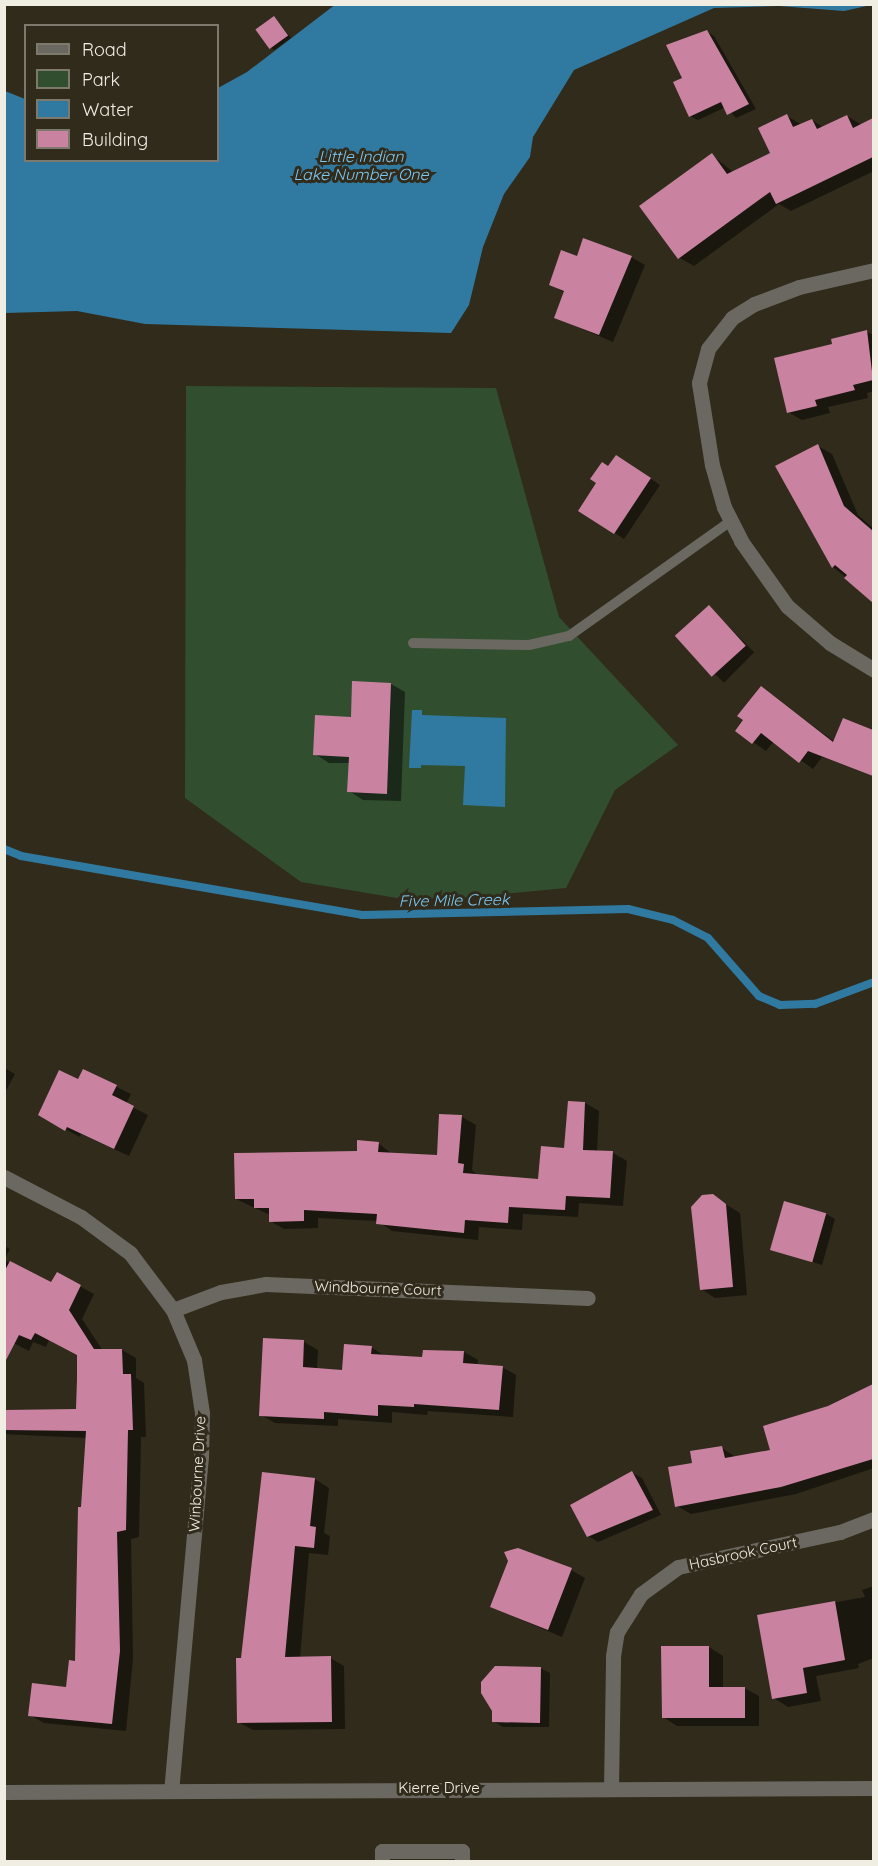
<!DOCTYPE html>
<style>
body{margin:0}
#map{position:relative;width:878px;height:1866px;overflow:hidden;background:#312b1c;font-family:Quicksand,sans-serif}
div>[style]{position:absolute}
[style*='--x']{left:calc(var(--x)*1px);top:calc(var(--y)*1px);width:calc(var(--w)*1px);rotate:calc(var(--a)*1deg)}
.green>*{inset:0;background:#314e2f}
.water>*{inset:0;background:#307aa1}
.shadow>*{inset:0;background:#0007;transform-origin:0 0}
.stream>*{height:8px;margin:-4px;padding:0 4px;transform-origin:4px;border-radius:4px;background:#307aa1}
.building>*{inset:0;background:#c983a1;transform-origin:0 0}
.service>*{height:10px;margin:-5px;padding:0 5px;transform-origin:5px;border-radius:5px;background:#6a6860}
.minor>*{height:15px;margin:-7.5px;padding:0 7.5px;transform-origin:7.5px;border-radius:7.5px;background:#6a6860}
.tertiary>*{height:15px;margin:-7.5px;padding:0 7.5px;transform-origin:7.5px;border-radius:7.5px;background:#6a6860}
span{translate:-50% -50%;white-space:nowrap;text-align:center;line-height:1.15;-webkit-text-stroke:6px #312b1c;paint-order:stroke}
.street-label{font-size:15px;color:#f0ede3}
.water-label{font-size:16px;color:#7cc9f5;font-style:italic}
.frame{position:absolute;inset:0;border:6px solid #f0ede3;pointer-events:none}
.legend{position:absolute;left:24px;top:24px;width:195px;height:138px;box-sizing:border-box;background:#312b1c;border:2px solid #7d796c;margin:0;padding:8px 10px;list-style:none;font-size:18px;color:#f0ede3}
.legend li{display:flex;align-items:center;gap:12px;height:30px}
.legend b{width:30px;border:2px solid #7d796c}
</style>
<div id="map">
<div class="green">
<i style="clip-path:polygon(186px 386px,496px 388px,559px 617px,678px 745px,615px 790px,566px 888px,421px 902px,301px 882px,185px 798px)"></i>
</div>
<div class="water">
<i style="clip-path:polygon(336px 4px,871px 4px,871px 5px,844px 11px,779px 6px,714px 8px,574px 70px,533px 137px,530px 157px,504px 194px,483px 247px,469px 305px,451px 333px,145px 324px,77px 311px,5px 313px,5px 91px,25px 99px,26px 160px,218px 160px,218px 88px,247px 72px)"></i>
<i style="clip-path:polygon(412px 710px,422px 710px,422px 715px,506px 718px,505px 807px,463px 805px,465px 766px,421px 765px,421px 768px,409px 768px)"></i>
</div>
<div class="shadow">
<i style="clip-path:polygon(274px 17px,291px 38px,274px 50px,270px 47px)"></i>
<i style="clip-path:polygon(706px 31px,714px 36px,756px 109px,736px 118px,726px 107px,698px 120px,690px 116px,684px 79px)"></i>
<i style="clip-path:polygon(787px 116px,802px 125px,812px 120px,824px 128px,847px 116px,862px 125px,874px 120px,874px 171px,791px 211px,779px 204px,694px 266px,680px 258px,712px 155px,733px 172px,772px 153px)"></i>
<i style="clip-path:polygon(631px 257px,645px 265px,613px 342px,556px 318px,565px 293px,550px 284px,578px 258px)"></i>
<i style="clip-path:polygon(867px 332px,874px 335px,874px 391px,867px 393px,868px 398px,828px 407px,830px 413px,802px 420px,788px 412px,834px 345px)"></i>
<i style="clip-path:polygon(818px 446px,832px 454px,858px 515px,874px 529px,874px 600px,833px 567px)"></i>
<i style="clip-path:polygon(626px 462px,660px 485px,624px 539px,615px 533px,598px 483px,609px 468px)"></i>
<i style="left:709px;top:607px;width:64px;height:43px;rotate:45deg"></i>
<i style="clip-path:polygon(391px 684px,405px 692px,401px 801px,363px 800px,349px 791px,350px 763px,329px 763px,315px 754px)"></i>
<i style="clip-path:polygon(761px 688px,835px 742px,843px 720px,874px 731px,874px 775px,822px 757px,813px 769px,774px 741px,766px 751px,737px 731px)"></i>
<i style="clip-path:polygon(4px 1068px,15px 1074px,4px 1094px)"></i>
<i style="clip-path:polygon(84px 1071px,131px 1094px,126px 1104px,148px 1115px,129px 1156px,81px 1134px,80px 1137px,39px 1115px,79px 1081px)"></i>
<i style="clip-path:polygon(585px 1103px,599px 1111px,597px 1152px,613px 1153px,627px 1161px,623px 1206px,579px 1203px,578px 1217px,523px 1214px,522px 1230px,479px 1227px,478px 1240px,392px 1231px,378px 1221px,318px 1218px,318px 1228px,284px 1229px,270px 1221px,270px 1215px,236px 1199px,378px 1143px,392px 1154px,438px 1157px,441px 1115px,462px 1117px,476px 1125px,472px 1170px,477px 1175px,540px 1180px,565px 1149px)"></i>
<i style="clip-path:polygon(712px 1196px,740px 1213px,747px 1295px,715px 1298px,701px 1289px)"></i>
<i style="clip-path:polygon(826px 1214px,835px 1219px,822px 1265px,773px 1249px)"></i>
<i style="clip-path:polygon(4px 1246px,10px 1249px,4px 1260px)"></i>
<i style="clip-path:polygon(4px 1260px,52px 1284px,57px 1274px,94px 1294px,82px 1319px,103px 1351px,122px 1350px,136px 1358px,136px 1378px,144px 1383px,146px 1437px,141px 1437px,139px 1537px,131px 1539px,133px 1659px,126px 1731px,44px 1723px,30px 1715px,67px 1688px,77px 1663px,87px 1438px,4px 1434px,4px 1412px,78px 1410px,78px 1355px,49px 1340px,46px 1347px,33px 1342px,29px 1351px,4px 1338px)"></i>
<i style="clip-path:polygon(304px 1342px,318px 1350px,317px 1369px,344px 1372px,371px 1347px,385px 1356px,424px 1359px,464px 1352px,478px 1360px,477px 1366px,502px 1367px,516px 1375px,513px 1417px,428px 1411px,427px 1415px,392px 1412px,392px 1423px,338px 1419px,338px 1426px,275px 1423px,261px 1415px)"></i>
<i style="clip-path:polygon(874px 1384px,874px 1468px,796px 1494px,691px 1514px,677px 1506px,694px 1464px,722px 1448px,737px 1458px,772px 1451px,828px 1408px)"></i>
<i style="clip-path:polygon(632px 1473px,642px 1478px,661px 1515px,598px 1542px,588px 1536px)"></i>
<i style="clip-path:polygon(315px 1479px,329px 1488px,324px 1533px,330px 1536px,328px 1555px,309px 1553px,300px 1658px,330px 1658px,344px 1666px,345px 1729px,253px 1730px,238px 1722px,242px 1659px)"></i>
<i style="clip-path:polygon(509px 1561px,571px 1570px,585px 1578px,562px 1637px,491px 1607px)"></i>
<i style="clip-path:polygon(874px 1586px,874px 1658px,858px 1664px,859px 1668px,816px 1676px,821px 1701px,788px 1707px,774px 1698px,759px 1616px,865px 1597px,862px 1590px)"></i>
<i style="clip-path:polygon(709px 1647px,723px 1656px,723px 1688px,744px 1688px,759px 1696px,759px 1726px,677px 1726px,663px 1717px)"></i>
<i style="clip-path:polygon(540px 1668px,550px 1673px,549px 1727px,503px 1727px,493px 1721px)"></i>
</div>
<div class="stream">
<i style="--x:4;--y:849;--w:18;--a:22"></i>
<i style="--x:21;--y:856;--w:346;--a:9.8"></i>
<i style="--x:362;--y:915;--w:266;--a:-1.3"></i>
<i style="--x:628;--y:909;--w:46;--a:13.7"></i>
<i style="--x:673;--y:920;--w:39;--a:27"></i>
<i style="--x:708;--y:938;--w:77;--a:48.7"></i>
<i style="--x:759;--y:996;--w:23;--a:23"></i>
<i style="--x:780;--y:1005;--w:35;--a:-2"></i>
<i style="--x:815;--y:1004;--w:63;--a:-20.4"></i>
</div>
<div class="building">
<i style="left:274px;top:16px;width:24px;height:23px;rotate:54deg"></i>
<i style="clip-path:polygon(707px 30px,749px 104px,727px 115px,721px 102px,689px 117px,673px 82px,682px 78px,666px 45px)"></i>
<i style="clip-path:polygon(787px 114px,793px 127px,812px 119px,817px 129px,847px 115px,853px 128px,873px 118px,873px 157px,776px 204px,770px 192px,678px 259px,639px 206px,712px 153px,727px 174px,770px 153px,758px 128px)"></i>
<i style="clip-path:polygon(583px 238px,632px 256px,599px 335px,554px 318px,564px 291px,549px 285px,561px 250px,577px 256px)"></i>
<i style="clip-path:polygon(867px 330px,873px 380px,853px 385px,855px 390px,815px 400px,817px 406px,787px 413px,774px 358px,832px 344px,831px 339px)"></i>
<i style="clip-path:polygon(818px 444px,844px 506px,873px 531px,873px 603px,844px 578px,847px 575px,835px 565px,832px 568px,775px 466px)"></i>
<i style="clip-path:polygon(616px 455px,651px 478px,614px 534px,578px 511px,596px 483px,590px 479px,602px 462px,608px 466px)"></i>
<i style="left:709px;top:605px;width:55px;height:46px;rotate:48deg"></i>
<i style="clip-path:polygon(352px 681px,391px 683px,387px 794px,347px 792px,349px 757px,313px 755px,315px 715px,351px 717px)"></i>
<i style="clip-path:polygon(761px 686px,833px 742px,843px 718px,873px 730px,873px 776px,808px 751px,799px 763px,761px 733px,752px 744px,735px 731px,743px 720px,737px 716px)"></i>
<i style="clip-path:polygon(83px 1069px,117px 1085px,112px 1095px,134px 1106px,114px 1149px,67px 1127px,65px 1131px,38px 1115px,59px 1070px,78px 1079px)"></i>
<i style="clip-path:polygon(568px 1101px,585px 1102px,583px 1150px,613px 1151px,610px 1198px,566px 1196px,565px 1210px,509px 1207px,508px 1223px,465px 1220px,464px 1233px,376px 1224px,377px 1214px,304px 1210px,304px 1221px,269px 1222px,269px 1208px,254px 1208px,254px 1199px,235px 1199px,234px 1153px,357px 1151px,357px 1140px,379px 1142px,378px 1152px,437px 1155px,439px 1114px,462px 1115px,458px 1163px,464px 1164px,463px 1173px,538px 1179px,541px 1146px,564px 1148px)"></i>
<i style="clip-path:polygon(713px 1194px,726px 1204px,733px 1287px,700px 1290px,691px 1207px,702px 1195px)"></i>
<i style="left:784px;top:1201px;width:44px;height:51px;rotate:16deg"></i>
<i style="clip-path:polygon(10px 1261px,51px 1282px,57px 1272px,81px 1285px,69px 1310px,94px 1349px,122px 1349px,123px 1374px,131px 1374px,133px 1430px,128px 1430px,126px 1530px,117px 1532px,120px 1651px,112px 1724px,28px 1716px,32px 1683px,66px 1687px,69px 1660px,75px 1661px,78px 1507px,81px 1507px,86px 1431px,4px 1430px,4px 1410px,76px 1409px,77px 1379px,77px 1355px,35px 1333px,31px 1340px,19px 1335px,4px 1364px,4px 1272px)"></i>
<i style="clip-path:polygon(263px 1338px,304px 1340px,303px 1367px,342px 1370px,344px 1344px,372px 1346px,371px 1354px,422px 1357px,423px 1350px,464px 1351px,463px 1363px,503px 1366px,499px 1410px,414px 1404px,414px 1407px,378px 1405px,378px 1416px,324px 1412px,324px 1419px,259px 1416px)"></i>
<i style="clip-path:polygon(873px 1384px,873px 1459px,781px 1487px,675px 1507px,668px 1467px,692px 1463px,690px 1451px,722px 1446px,725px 1458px,770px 1450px,763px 1426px,828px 1406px)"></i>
<i style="clip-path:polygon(632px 1471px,653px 1510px,587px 1537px,570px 1505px)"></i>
<i style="clip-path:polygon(262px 1472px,315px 1478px,310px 1526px,316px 1527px,314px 1548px,295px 1546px,285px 1657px,331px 1656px,332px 1722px,237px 1723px,236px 1658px,241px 1658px)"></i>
<i style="clip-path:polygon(518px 1548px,572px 1568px,548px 1630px,490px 1607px,508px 1561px,504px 1552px)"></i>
<i style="clip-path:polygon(835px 1601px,845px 1660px,803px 1668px,807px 1693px,772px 1699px,757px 1615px)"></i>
<i style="clip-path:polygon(661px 1646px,709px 1646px,709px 1687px,745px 1687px,745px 1718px,662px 1718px)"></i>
<i style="clip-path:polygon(495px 1666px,541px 1667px,540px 1723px,492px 1722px,492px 1711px,481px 1693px,481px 1682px)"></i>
</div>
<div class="service">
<i style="--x:413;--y:643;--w:116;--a:1"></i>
<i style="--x:529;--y:645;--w:41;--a:-12.7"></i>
<i style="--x:569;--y:636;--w:199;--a:-35.4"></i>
</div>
<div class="minor">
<i style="--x:874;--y:270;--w:77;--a:167.2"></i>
<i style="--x:799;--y:287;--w:48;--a:159.3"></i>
<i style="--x:754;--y:304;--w:26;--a:148"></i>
<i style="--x:732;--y:318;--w:39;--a:128"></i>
<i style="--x:708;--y:349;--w:35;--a:105"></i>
<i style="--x:699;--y:383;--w:83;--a:81"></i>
<i style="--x:712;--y:465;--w:44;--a:74.1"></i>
<i style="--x:724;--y:507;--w:38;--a:63"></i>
<i style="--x:741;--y:541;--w:80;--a:54.7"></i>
<i style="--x:787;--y:606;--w:57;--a:40.7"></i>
<i style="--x:830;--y:643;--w:52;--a:31.5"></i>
<i style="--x:4;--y:1177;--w:87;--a:27.5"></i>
<i style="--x:81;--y:1217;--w:61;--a:36.3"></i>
<i style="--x:130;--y:1253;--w:71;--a:53"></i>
<i style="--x:173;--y:1310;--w:54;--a:67.2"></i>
<i style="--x:194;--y:1360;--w:54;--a:81.4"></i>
<i style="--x:202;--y:1413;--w:43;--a:91.3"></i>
<i style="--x:201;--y:1456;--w:335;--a:95.1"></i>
<i style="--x:173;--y:1310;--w:51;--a:-20.6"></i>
<i style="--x:221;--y:1292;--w:46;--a:-10.1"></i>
<i style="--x:266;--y:1284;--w:322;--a:2.5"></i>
<i style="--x:611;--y:1789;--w:133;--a:-89.1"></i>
<i style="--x:613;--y:1656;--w:24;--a:-81"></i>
<i style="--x:617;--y:1632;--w:45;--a:-57.7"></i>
<i style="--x:641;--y:1594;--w:46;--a:-36.1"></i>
<i style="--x:678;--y:1567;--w:166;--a:-12.2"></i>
<i style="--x:840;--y:1532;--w:36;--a:-21"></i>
<i style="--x:382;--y:1862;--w:11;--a:-90"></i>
<i style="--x:382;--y:1851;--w:80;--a:0"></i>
<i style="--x:462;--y:1851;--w:11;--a:90"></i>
</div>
<div class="tertiary">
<i style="--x:4;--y:1792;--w:870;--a:-0.26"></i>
</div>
<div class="street-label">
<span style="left:378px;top:1288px;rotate:2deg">Windbourne Court</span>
<span style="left:197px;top:1474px;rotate:-87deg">Winbourne Drive</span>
<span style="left:743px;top:1553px;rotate:-12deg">Hasbrook Court</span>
<span style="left:439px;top:1788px">Kierre Drive</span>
</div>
<div class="water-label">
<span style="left:361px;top:165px">Little Indian<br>Lake Number One</span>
<span style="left:454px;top:900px;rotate:-1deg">Five Mile Creek</span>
</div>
<div class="frame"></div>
<ul class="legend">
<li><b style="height:8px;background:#6a6860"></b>Road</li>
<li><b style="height:16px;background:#314e2f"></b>Park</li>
<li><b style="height:16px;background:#307aa1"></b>Water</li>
<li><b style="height:16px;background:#c983a1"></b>Building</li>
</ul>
</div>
